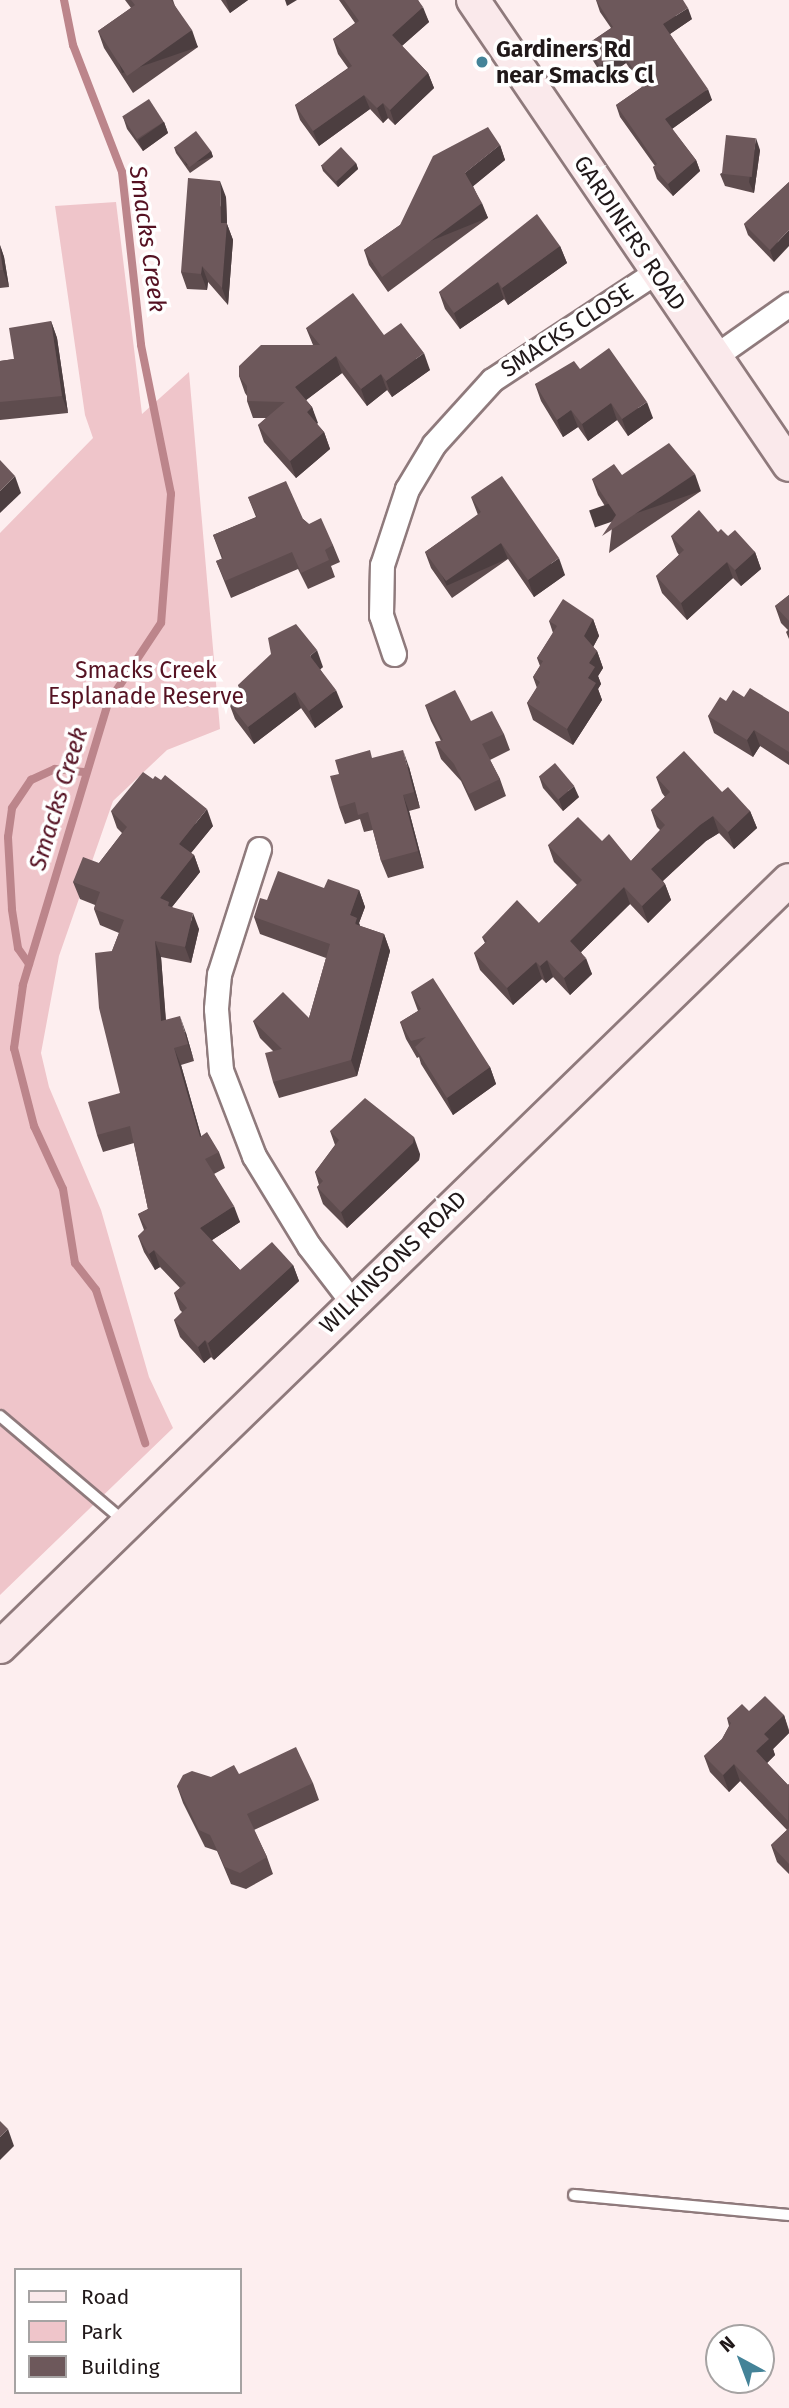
<!DOCTYPE html>
<style>
body{margin:0}
#map{position:relative;width:789px;height:2408px;overflow:hidden;background:#fdeeef;font-family:"Fira Sans",sans-serif}
div>[style]{position:absolute}
[style*='--x']{left:calc(var(--x)*1px);top:calc(var(--y)*1px);width:calc(var(--w)*1px);rotate:calc(var(--a)*1deg)}
.green>*{inset:0;background:#efc5ca}
.stream>*{height:8px;margin:-4px;padding:0 4px;transform-origin:4px;border-radius:4px;background:#bc858b}
.roads{filter:drop-shadow(2px 0 #8f7a7c) drop-shadow(-2px 0 #8f7a7c) drop-shadow(0 2px #8f7a7c) drop-shadow(0 -2px #8f7a7c)}
.lane>*{height:10px;margin:-5px;padding:0 5px;transform-origin:5px;border-radius:5px;background:#fff}
.street>*{height:23px;margin:-11.5px;padding:0 11.5px;transform-origin:11.5px;border-radius:11.5px;background:#fff}
.secondary>*{height:32px;margin:-16px;padding:0 16px;transform-origin:16px;border-radius:16px;background:#fae9eb}
.wall>*{inset:0;background:#5e4c4e}
.shaded-wall>*{inset:0;background:#4c3e40;transform-origin:0 0}
.building>*{inset:0;background:#6d585b;transform-origin:0 0}
.dots>*{width:19px;height:19px;translate:-50% -50%;box-sizing:border-box;border:4px solid #fff;border-radius:50%}
span{translate:-50% -50%;white-space:nowrap;text-align:center;line-height:1.15;-webkit-text-stroke:7px #fff;paint-order:stroke}
.poi-label{font-size:23px;color:#201819;font-weight:700}
.left{translate:0 -50%;text-align:left}
.street-label{font-size:23px;color:#201819}
.park-label{font-size:23px;color:#561323}
.water-label{font-size:24px;color:#512;font-style:italic}
.legend{position:absolute;left:14px;top:2268px;width:228px;height:126px;box-sizing:border-box;background:#fff;border:2px solid #a6a3a3;margin:0;padding:9px 12px;list-style:none;font-size:21px;color:#201819}
.legend li{display:flex;align-items:center;gap:14px;height:35px}
.legend b{width:35px;border:2px solid #a6a3a3}
.north{position:absolute;left:705px;top:2324px;width:70px;height:70px;box-sizing:border-box;background:#fff;border:2px solid #a6a3a3;border-radius:50%;rotate:319deg;font-size:19px;font-weight:700;line-height:28px;text-align:center;color:#201819}
.north::after{content:'';display:block;margin:auto;width:24px;height:32px;background:#448398;clip-path:polygon(50% 0,100% 100%,50% 72%,0 100%)}
</style>
<div id="map">
<div class="green">
<i style="clip-path:polygon(116px 202px,142px 414px,189px 372px,220px 729px,167px 750px,113px 801px,59px 956px,41px 1053px,49px 1087px,101px 1210px,149px 1377px,173px 1428px,0 1595px,0 533px,93px 438px,85px 415px,55px 206px)"></i>
</div>
<div class="stream">
<i style="--x:64;--y:0;--w:46;--a:78.7"></i>
<i style="--x:73;--y:45;--w:136;--a:68.9"></i>
<i style="--x:122;--y:172;--w:174;--a:83.7"></i>
<i style="--x:141;--y:345;--w:152;--a:78.6"></i>
<i style="--x:171;--y:494;--w:129;--a:94.4"></i>
<i style="--x:161;--y:623;--w:96;--a:123.5"></i>
<i style="--x:108;--y:703;--w:295;--a:106.8"></i>
<i style="--x:23;--y:985;--w:64;--a:98.1"></i>
<i style="--x:14;--y:1048;--w:81;--a:75.6"></i>
<i style="--x:34;--y:1126;--w:69;--a:65.3"></i>
<i style="--x:63;--y:1189;--w:75;--a:80.8"></i>
<i style="--x:75;--y:1263;--w:34;--a:52"></i>
<i style="--x:96;--y:1290;--w:161;--a:72.2"></i>
<i style="--x:29;--y:964;--w:19;--a:-125"></i>
<i style="--x:18;--y:948;--w:39;--a:-99"></i>
<i style="--x:12;--y:909;--w:72;--a:-93.2"></i>
<i style="--x:8;--y:837;--w:29;--a:-82"></i>
<i style="--x:12;--y:808;--w:34;--a:-56"></i>
<i style="--x:31;--y:780;--w:26;--a:-25"></i>
<i style="--x:55;--y:769;--w:31;--a:6"></i>
</div>
<div class="roads">
<div class="lane">
<i style="--x:0;--y:1416;--w:162;--a:40.3"></i>
<i style="--x:574;--y:2195;--w:216;--a:5.3"></i>
</div>
<div class="street">
<i style="--x:714;--y:357;--w:92;--a:-35.2"></i>
<i style="--x:394;--y:654;--w:41;--a:-108.4"></i>
<i style="--x:381;--y:615;--w:50;--a:-88.9"></i>
<i style="--x:382;--y:565;--w:80;--a:-71.8"></i>
<i style="--x:407;--y:489;--w:52;--a:-59"></i>
<i style="--x:434;--y:444;--w:86;--a:-47.8"></i>
<i style="--x:492;--y:380;--w:198;--a:-33.4"></i>
<i style="--x:259;--y:849;--w:131;--a:107.7"></i>
<i style="--x:219;--y:974;--w:35;--a:95"></i>
<i style="--x:216;--y:1009;--w:61;--a:85.3"></i>
<i style="--x:221;--y:1070;--w:92;--a:69"></i>
<i style="--x:254;--y:1156;--w:105;--a:58.6"></i>
<i style="--x:309;--y:1246;--w:71;--a:52.5"></i>
</div>
<div class="secondary">
<i style="--x:473;--y:0;--w:562;--a:55.8"></i>
<i style="--x:0;--y:1647;--w:1100;--a:-44.19"></i>
</div>
</div>
<div class="wall">
<i style="clip-path:polygon(125px 0,173px 0,175px 6px,198px 47px,133px 93px,104px 48px,98px 31px,131px 8px)"></i>
<i style="clip-path:polygon(221px 0,248px 0,230px 13px)"></i>
<i style="clip-path:polygon(339px 0,418px 0,429px 22px,402px 46px,428px 73px,434px 88px,395px 125px,388px 118px,383px 123px,370px 109px,319px 146px,300px 120px,295px 105px,348px 68px,338px 54px,333px 39px,355px 23px)"></i>
<i style="clip-path:polygon(596px 0,692px 19px,670px 34px,712px 100px,672px 129px,696px 160px,700px 171px,673px 196px,657px 179px,653px 167px,655px 166px,620px 117px,616px 105px,642px 87px,626px 63px,604px 78px,590px 56px,586px 45px,611px 28px,600px 12px)"></i>
<i style="clip-path:polygon(123px 117px,164px 122px,168px 133px,143px 151px,127px 129px)"></i>
<i style="clip-path:polygon(500px 145px,505px 160px,473px 186px,488px 218px,388px 292px,369px 265px,364px 250px,400px 225px)"></i>
<i style="clip-path:polygon(174px 147px,211px 151px,213px 157px,190px 173px,176px 153px)"></i>
<i style="clip-path:polygon(760px 150px,754px 193px,725px 186px,720px 174px)"></i>
<i style="clip-path:polygon(356px 163px,358px 169px,338px 187px,323px 171px,321px 165px)"></i>
<i style="clip-path:polygon(789px 182px,774px 262px,748px 235px,744px 224px)"></i>
<i style="clip-path:polygon(226px 197px,227px 224px,233px 240px,228px 305px,208px 282px,207px 290px,187px 289px,181px 272px)"></i>
<i style="clip-path:polygon(0 245px,4px 257px,9px 287px,0 288px)"></i>
<i style="clip-path:polygon(560px 246px,567px 263px,508px 305px,504px 299px,460px 329px,445px 309px,439px 292px)"></i>
<i style="clip-path:polygon(51px 321px,57px 338px,68px 413px,0 420px,0 361px,14px 359px)"></i>
<i style="clip-path:polygon(306px 328px,384px 335px,430px 370px,392px 397px,387px 390px,367px 406px,342px 373px,306px 400px,312px 407px,317px 424px,324px 432px,330px 449px,296px 478px,264px 442px,258px 425px,266px 418px,253px 418px,247px 401px,247px 396px,245px 393px,239px 376px,313px 345px)"></i>
<i style="clip-path:polygon(580px 369px,653px 418px,628px 436px,617px 420px,588px 441px,578px 427px,563px 437px,541px 401px,535px 384px)"></i>
<i style="clip-path:polygon(622px 475px,701px 491px,609px 553px,613px 519px,598px 495px,592px 479px)"></i>
<i style="clip-path:polygon(248px 497px,303px 519px,333px 545px,340px 562px,331px 566px,335px 577px,308px 589px,298px 569px,231px 598px,216px 561px,222px 559px,213px 535px,256px 517px)"></i>
<i style="clip-path:polygon(471px 497px,565px 575px,534px 597px,508px 559px,452px 598px,431px 568px,425px 552px,478px 515px)"></i>
<i style="clip-path:polygon(718px 532px,728px 536px,755px 552px,761px 569px,741px 586px,733px 578px,687px 620px,662px 593px,656px 576px,679px 555px,677px 552px,671px 536px)"></i>
<i style="clip-path:polygon(789px 595px,789px 639px,786px 632px,788px 630px,781px 623px,775px 606px)"></i>
<i style="clip-path:polygon(593px 619px,599px 636px,593px 647px,597px 651px,603px 668px,598px 676px,601px 684px,598px 689px,602px 700px,573px 745px,533px 720px,527px 703px,537px 688px,533px 677px,540px 666px,537px 658px,553px 633px,549px 621px)"></i>
<i style="clip-path:polygon(323px 667px,320px 669px,343px 707px,315px 728px,301px 708px,254px 744px,235px 719px,229px 703px,241px 694px,238px 685px)"></i>
<i style="clip-path:polygon(726px 701px,789px 712px,789px 765px,760px 746px,753px 757px,714px 733px,708px 716px)"></i>
<i style="clip-path:polygon(425px 705px,504px 734px,510px 750px,490px 760px,500px 779px,506px 796px,475px 811px,461px 781px,441px 759px,435px 742px,441px 741px,431px 721px)"></i>
<i style="clip-path:polygon(373px 758px,409px 767px,420px 808px,409px 811px,424px 868px,388px 878px,381px 861px,373px 830px,364px 832px,360px 819px,345px 824px,339px 807px,339px 774px)"></i>
<i style="clip-path:polygon(539px 776px,579px 797px,563px 811px,543px 788px)"></i>
<i style="clip-path:polygon(656px 777px,722px 792px,750px 811px,757px 828px,734px 849px,719px 833px,706px 841px,663px 881px,665px 884px,671px 900px,648px 923px,630px 904px,581px 952px,592px 974px,570px 995px,553px 977px,546px 983px,542px 979px,513px 1005px,480px 970px,474px 953px,485px 943px,482px 937px,539px 923px,577px 885px,554px 862px,548px 845px,602px 841px,631px 861px,660px 830px,657px 827px,651px 810px,665px 797px,662px 793px)"></i>
<i style="clip-path:polygon(111px 811px,213px 826px,191px 853px,194px 855px,200px 872px,172px 907px,199px 929px,191px 963px,161px 957px,166px 1020px,186px 1033px,194px 1061px,181px 1065px,201px 1136px,219px 1152px,225px 1168px,214px 1174px,240px 1222px,212px 1240px,240px 1270px,293px 1265px,299px 1281px,214px 1360px,211px 1357px,204px 1363px,180px 1337px,174px 1320px,182px 1312px,180px 1310px,174px 1293px,180px 1288px,160px 1267px,155px 1270px,144px 1252px,138px 1236px,144px 1230px,138px 1214px,148px 1209px,134px 1143px,103px 1152px,97px 1135px,120px 1093px,112px 951px,119px 933px,100px 925px,94px 909px,95px 905px,80px 899px,73px 882px,99px 863px,122px 833px,117px 828px)"></i>
<i style="clip-path:polygon(324px 888px,359px 890px,365px 907px,359px 923px,360px 926px,384px 934px,390px 951px,357px 1076px,279px 1098px,273px 1082px,273px 1051px,260px 1038px,253px 1021px,309px 1018px,326px 958px,260px 934px,254px 917px,267px 900px)"></i>
<i style="clip-path:polygon(411px 992px,490px 1067px,496px 1084px,453px 1115px,421px 1064px,419px 1057px,417px 1058px,406px 1039px,400px 1022px,418px 1011px)"></i>
<i style="clip-path:polygon(330px 1131px,420px 1154px,419px 1160px,347px 1228px,323px 1204px,317px 1187px,319px 1185px,315px 1172px,335px 1145px)"></i>
<i style="clip-path:polygon(749px 1711px,784px 1715px,789px 1730px,789px 1733px,773px 1749px,775px 1755px,767px 1763px,788px 1785px,789px 1784px,789px 1874px,777px 1862px,771px 1845px,787px 1830px,740px 1781px,729px 1792px,710px 1772px,704px 1756px,722px 1739px,729px 1726px,727px 1718px)"></i>
<i style="clip-path:polygon(239px 1774px,313px 1783px,319px 1800px,254px 1830px,267px 1857px,273px 1874px,246px 1889px,231px 1884px,217px 1851px,205px 1847px,183px 1803px,177px 1786px,211px 1777px)"></i>
</div>
<div class="shaded-wall">
<i style="clip-path:polygon(226px 0,248px 0,230px 13px)"></i>
<i style="clip-path:polygon(285px 0,297px 0,287px 6px)"></i>
<i style="clip-path:polygon(423px 7px,429px 22px,397px 50px,392px 35px)"></i>
<i style="clip-path:polygon(688px 8px,692px 19px,667px 36px,663px 24px)"></i>
<i style="left:192px;top:30px;width:18px;height:80px;rotate:71deg"></i>
<i style="clip-path:polygon(621px 52px,626px 63px,604px 78px,600px 66px)"></i>
<i style="clip-path:polygon(428px 73px,434px 88px,395px 125px,390px 110px)"></i>
<i style="clip-path:polygon(708px 89px,712px 100px,669px 131px,665px 119px)"></i>
<i style="clip-path:polygon(364px 95px,370px 109px,319px 146px,313px 131px)"></i>
<i style="clip-path:polygon(383px 103px,388px 118px,383px 123px,377px 108px)"></i>
<i style="clip-path:polygon(164px 122px,168px 133px,143px 151px,138px 140px)"></i>
<i style="clip-path:polygon(756px 138px,760px 150px,754px 193px,749px 182px)"></i>
<i style="clip-path:polygon(500px 145px,505px 160px,471px 188px,465px 173px)"></i>
<i style="left:211px;top:151px;width:6px;height:28px;rotate:72deg"></i>
<i style="clip-path:polygon(696px 160px,700px 171px,673px 196px,668px 184px)"></i>
<i style="clip-path:polygon(356px 163px,358px 169px,338px 187px,336px 181px)"></i>
<i style="clip-path:polygon(220px 181px,226px 197px,227px 224px,233px 240px,228px 305px,222px 288px)"></i>
<i style="left:482px;top:203px;width:16px;height:124px;rotate:68deg"></i>
<i style="clip-path:polygon(789px 230px,789px 246px,774px 262px,770px 250px)"></i>
<i style="clip-path:polygon(0 245px,4px 257px,9px 287px,3px 270px)"></i>
<i style="clip-path:polygon(560px 246px,567px 263px,508px 305px,502px 288px)"></i>
<i style="clip-path:polygon(202px 266px,208px 282px,207px 290px,201px 274px)"></i>
<i style="clip-path:polygon(498px 282px,504px 299px,460px 329px,454px 313px)"></i>
<i style="clip-path:polygon(51px 321px,57px 338px,68px 413px,62px 396px)"></i>
<i style="clip-path:polygon(424px 353px,430px 370px,392px 397px,386px 381px)"></i>
<i style="clip-path:polygon(336px 356px,342px 373px,301px 404px,295px 387px)"></i>
<i style="clip-path:polygon(381px 374px,387px 390px,367px 406px,361px 389px)"></i>
<i style="clip-path:polygon(647px 402px,653px 418px,628px 436px,622px 419px)"></i>
<i style="clip-path:polygon(611px 403px,617px 420px,588px 441px,582px 424px)"></i>
<i style="clip-path:polygon(312px 407px,318px 423px,313px 428px,307px 412px)"></i>
<i style="clip-path:polygon(571px 410px,578px 427px,563px 437px,557px 420px)"></i>
<i style="clip-path:polygon(324px 432px,330px 449px,296px 478px,290px 461px)"></i>
<i style="left:695px;top:474px;width:18px;height:112px;rotate:71deg"></i>
<i style="clip-path:polygon(15px 476px,21px 493px,0 513px,0 491px)"></i>
<i style="left:501px;top:543px;width:17px;height:67px;rotate:66deg"></i>
<i style="clip-path:polygon(755px 552px,761px 569px,741px 586px,735px 570px)"></i>
<i style="clip-path:polygon(559px 558px,565px 575px,534px 597px,528px 580px)"></i>
<i style="clip-path:polygon(727px 562px,733px 578px,687px 620px,681px 603px)"></i>
<i style="clip-path:polygon(593px 619px,599px 636px,590px 653px,584px 636px)"></i>
<i style="clip-path:polygon(317px 650px,323px 667px,316px 673px,310px 656px)"></i>
<i style="clip-path:polygon(597px 651px,603px 668px,598px 676px,601px 684px,598px 689px,602px 700px,573px 745px,567px 729px,588px 678px,589px 663px)"></i>
<i style="clip-path:polygon(336px 690px,343px 707px,315px 728px,309px 711px)"></i>
<i style="clip-path:polygon(295px 692px,301px 708px,254px 744px,248px 727px)"></i>
<i style="clip-path:polygon(754px 730px,760px 746px,753px 757px,747px 740px)"></i>
<i style="clip-path:polygon(403px 750px,409px 767px,420px 808px,414px 792px)"></i>
<i style="clip-path:polygon(574px 786px,579px 797px,563px 811px,559px 799px)"></i>
<i style="clip-path:polygon(403px 795px,409px 811px,424px 868px,418px 851px)"></i>
<i style="clip-path:polygon(207px 809px,213px 826px,185px 860px,179px 844px)"></i>
<i style="clip-path:polygon(750px 811px,757px 828px,734px 849px,728px 832px)"></i>
<i style="clip-path:polygon(713px 816px,719px 833px,706px 841px,657px 886px,651px 869px,700px 825px)"></i>
<i style="clip-path:polygon(194px 855px,200px 872px,171px 908px,160px 898px)"></i>
<i style="clip-path:polygon(665px 884px,671px 900px,648px 923px,642px 906px)"></i>
<i style="clip-path:polygon(624px 887px,630px 904px,576px 957px,570px 941px)"></i>
<i style="clip-path:polygon(359px 890px,365px 907px,359px 923px,363px 934px,350px 915px)"></i>
<i style="clip-path:polygon(193px 913px,199px 929px,191px 963px,185px 947px)"></i>
<i style="clip-path:polygon(384px 934px,390px 951px,357px 1076px,351px 1060px)"></i>
<i style="clip-path:polygon(155px 941px,161px 957px,167px 1038px,161px 1021px)"></i>
<i style="clip-path:polygon(586px 958px,592px 974px,570px 995px,564px 978px)"></i>
<i style="clip-path:polygon(547px 960px,553px 977px,546px 983px,540px 966px)"></i>
<i style="clip-path:polygon(536px 962px,542px 979px,513px 1005px,507px 988px)"></i>
<i style="clip-path:polygon(180px 1016px,186px 1033px,194px 1061px,188px 1044px)"></i>
<i style="clip-path:polygon(174px 1048px,181px 1065px,206px 1153px,200px 1137px)"></i>
<i style="clip-path:polygon(490px 1067px,496px 1084px,453px 1115px,447px 1098px)"></i>
<i style="clip-path:polygon(414px 1137px,420px 1154px,419px 1160px,347px 1228px,341px 1212px)"></i>
<i style="clip-path:polygon(234px 1206px,240px 1222px,206px 1244px,200px 1228px)"></i>
<i style="clip-path:polygon(154px 1250px,160px 1267px,155px 1270px,149px 1254px)"></i>
<i style="clip-path:polygon(293px 1265px,299px 1281px,214px 1360px,208px 1343px)"></i>
<i style="clip-path:polygon(205px 1340px,211px 1357px,204px 1363px,198px 1347px)"></i>
<i style="clip-path:polygon(784px 1715px,789px 1733px,773px 1749px,775px 1755px,762px 1768px,756px 1751px,764px 1734px)"></i>
<i style="clip-path:polygon(734px 1764px,740px 1781px,729px 1792px,723px 1775px)"></i>
<i style="clip-path:polygon(8px 2129px,14px 2146px,0 2160px,0 2137px)"></i>
</div>
<div class="building">
<i style="clip-path:polygon(131px 0,171px 0,192px 30px,127px 76px,98px 31px,135px 5px)"></i>
<i style="clip-path:polygon(344px 0,418px 0,423px 7px,392px 35px,428px 73px,390px 110px,383px 103px,377px 108px,364px 95px,313px 131px,295px 105px,352px 66px,333px 39px,359px 21px)"></i>
<i style="clip-path:polygon(596px 0,683px 0,688px 8px,663px 24px,708px 89px,665px 119px,696px 160px,668px 184px,653px 167px,657px 164px,616px 105px,645px 85px,621px 52px,600px 66px,586px 45px,613px 27px)"></i>
<i style="left:149px;top:99px;width:27px;height:32px;rotate:57deg"></i>
<i style="clip-path:polygon(488px 127px,500px 145px,465px 173px,482px 203px,382px 277px,364px 250px,400px 225px,433px 156px)"></i>
<i style="left:196px;top:131px;width:25px;height:27px;rotate:53deg"></i>
<i style="left:726px;top:135px;width:30px;height:39px;rotate:6deg"></i>
<i style="left:341px;top:147px;width:22px;height:27px;rotate:47deg"></i>
<i style="clip-path:polygon(188px 178px,220px 181px,221px 223px,227px 223px,222px 288px,202px 266px,201px 274px,181px 272px)"></i>
<i style="clip-path:polygon(789px 182px,789px 230px,770px 250px,744px 224px)"></i>
<i style="clip-path:polygon(537px 214px,560px 246px,502px 288px,498px 282px,454px 313px,439px 292px)"></i>
<i style="clip-path:polygon(0 252px,3px 270px,0 270px)"></i>
<i style="clip-path:polygon(353px 293px,384px 335px,401px 323px,424px 353px,386px 381px,381px 374px,361px 389px,336px 356px,295px 387px,312px 407px,307px 412px,324px 432px,290px 461px,258px 425px,285px 402px,247px 401px,247px 386px,239px 376px,239px 366px,261px 345px,320px 345px,306px 328px)"></i>
<i style="clip-path:polygon(51px 321px,62px 396px,0 402px,0 361px,14px 359px,9px 328px)"></i>
<i style="clip-path:polygon(609px 348px,647px 402px,622px 419px,611px 403px,582px 424px,571px 410px,557px 420px,535px 384px,574px 361px,580px 369px)"></i>
<i style="clip-path:polygon(669px 443px,695px 474px,602px 536px,616px 515px,592px 479px,614px 464px,622px 475px)"></i>
<i style="clip-path:polygon(0 460px,15px 476px,0 491px)"></i>
<i style="clip-path:polygon(502px 476px,559px 558px,528px 580px,501px 543px,446px 581px,425px 552px,481px 512px,471px 497px)"></i>
<i style="clip-path:polygon(286px 481px,303px 519px,309px 524px,321px 518px,333px 545px,325px 550px,329px 560px,301px 573px,292px 552px,225px 581px,216px 561px,223px 558px,213px 535px,257px 517px,248px 497px)"></i>
<i style="clip-path:polygon(699px 510px,718px 532px,721px 529px,728px 536px,735px 530px,755px 552px,735px 570px,727px 562px,681px 603px,656px 576px,684px 550px,671px 536px)"></i>
<i style="clip-path:polygon(789px 595px,789px 621px,775px 606px)"></i>
<i style="clip-path:polygon(563px 599px,593px 619px,584px 636px,597px 651px,589px 663px,595px 667px,588px 678px,596px 683px,567px 729px,527px 703px,540px 682px,533px 677px,543px 661px,537px 658px,557px 626px,549px 621px)"></i>
<i style="clip-path:polygon(296px 624px,317px 650px,310px 656px,336px 690px,309px 711px,295px 692px,248px 727px,229px 703px,243px 692px,238px 685px,271px 654px,268px 638px)"></i>
<i style="clip-path:polygon(750px 688px,789px 712px,789px 752px,754px 730px,747px 740px,708px 716px,720px 697px,726px 701px,733px 690px,744px 697px)"></i>
<i style="clip-path:polygon(455px 690px,471px 721px,492px 711px,504px 734px,482px 744px,500px 779px,469px 794px,454px 764px,435px 742px,443px 740px,425px 705px)"></i>
<i style="clip-path:polygon(370px 750px,372px 758px,403px 750px,414px 792px,403px 795px,418px 851px,381px 861px,368px 812px,358px 815px,355px 802px,339px 807px,330px 776px,339px 774px,335px 760px)"></i>
<i style="clip-path:polygon(684px 751px,722px 792px,728px 787px,750px 811px,728px 832px,713px 816px,700px 825px,651px 869px,665px 884px,642px 906px,624px 887px,570px 941px,586px 958px,564px 978px,547px 960px,540px 966px,536px 962px,507px 988px,474px 953px,487px 941px,482px 937px,517px 900px,539px 923px,582px 880px,548px 845px,578px 817px,602px 841px,609px 834px,631px 861px,665px 825px,651px 810px,670px 792px,656px 777px)"></i>
<i style="left:555px;top:763px;width:30px;height:21px;rotate:50deg"></i>
<i style="clip-path:polygon(143px 772px,153px 779px,155px 776px,161px 780px,165px 775px,207px 809px,179px 844px,194px 855px,160px 898px,169px 902px,168px 906px,193px 913px,185px 947px,155px 941px,161px 1021px,180px 1016px,188px 1044px,174px 1048px,200px 1137px,207px 1132px,219px 1152px,205px 1159px,234px 1206px,200px 1228px,240px 1270px,272px 1242px,293px 1265px,208px 1343px,205px 1340px,198px 1347px,174px 1320px,187px 1308px,174px 1293px,186px 1283px,154px 1250px,149px 1254px,138px 1236px,147px 1228px,138px 1214px,148px 1209px,130px 1126px,97px 1135px,88px 1102px,120px 1093px,99px 1008px,95px 953px,112px 951px,124px 920px,94px 909px,100px 892px,73px 882px,83px 857px,99px 863px,127px 827px,111px 811px)"></i>
<i style="clip-path:polygon(278px 871px,324px 888px,328px 879px,359px 890px,350px 915px,357px 918px,355px 924px,384px 934px,351px 1060px,273px 1082px,265px 1053px,282px 1049px,253px 1021px,283px 992px,309px 1018px,330px 944px,254px 917px,260px 898px,267px 900px)"></i>
<i style="clip-path:polygon(433px 978px,490px 1067px,447px 1098px,415px 1047px,426px 1037px,411px 1041px,400px 1022px,421px 1009px,411px 992px)"></i>
<i style="clip-path:polygon(365px 1098px,414px 1137px,413px 1143px,341px 1212px,317px 1187px,323px 1181px,315px 1172px,339px 1140px,330px 1131px)"></i>
<i style="clip-path:polygon(765px 1696px,784px 1715px,764px 1734px,769px 1739px,756px 1751px,788px 1785px,789px 1784px,788px 1821px,734px 1764px,723px 1775px,704px 1756px,722px 1739px,731px 1723px,727px 1718px,742px 1704px,749px 1711px)"></i>
<i style="clip-path:polygon(296px 1747px,313px 1783px,247px 1814px,267px 1857px,240px 1873px,225px 1867px,210px 1835px,199px 1830px,177px 1786px,183px 1775px,192px 1771px,211px 1777px,234px 1765px,239px 1774px)"></i>
<i style="clip-path:polygon(789px 1828px,789px 1864px,771px 1845px)"></i>
<i style="clip-path:polygon(0 2121px,8px 2129px,0 2137px)"></i>
</div>
<div class="dots">
<i style="left:482px;top:62px;background:#448398"></i>
</div>
<div class="poi-label">
<span class="left" style="left:496px;top:62px">Gardiners Rd<br>near Smacks Cl</span>
</div>
<div class="street-label">
<span style="left:630px;top:233px;rotate:56deg">GARDINERS ROAD</span>
<span style="left:567px;top:330px;rotate:-33deg">SMACKS CLOSE</span>
<span style="left:393px;top:1262px;rotate:-44deg">WILKINSONS ROAD</span>
</div>
<div class="park-label">
<span style="left:146px;top:683px">Smacks Creek<br>Esplanade Reserve</span>
</div>
<div class="water-label">
<span style="left:147px;top:239px;rotate:82deg">Smacks Creek</span>
<span style="left:59px;top:799px;rotate:-73deg">Smacks Creek</span>
</div>
<ul class="legend">
<li><b style="height:9px;background:#fae9eb"></b>Road</li>
<li><b style="height:19px;background:#efc5ca"></b>Park</li>
<li><b style="height:19px;background:#6d585b"></b>Building</li>
</ul>
<div class="north">N</div>
</div>
